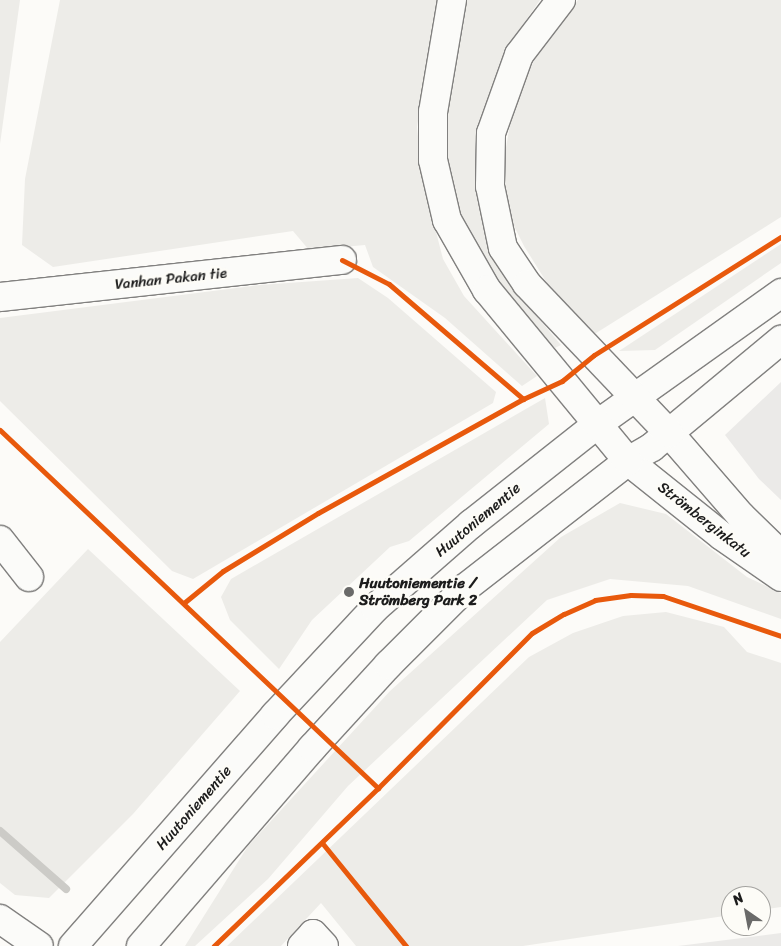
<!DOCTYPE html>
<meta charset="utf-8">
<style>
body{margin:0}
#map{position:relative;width:781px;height:946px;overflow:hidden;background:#fcfbf8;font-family:Sriracha,sans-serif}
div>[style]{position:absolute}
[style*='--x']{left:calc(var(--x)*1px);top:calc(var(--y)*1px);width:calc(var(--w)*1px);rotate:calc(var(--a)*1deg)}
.built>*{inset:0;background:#ebeae8}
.green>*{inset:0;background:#edece8}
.stream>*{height:8px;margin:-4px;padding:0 4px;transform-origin:4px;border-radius:4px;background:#cccbc7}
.roads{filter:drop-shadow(1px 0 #81807f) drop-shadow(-1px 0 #81807f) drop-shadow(0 1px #81807f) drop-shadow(0 -1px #81807f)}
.minor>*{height:28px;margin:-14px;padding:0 14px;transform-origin:14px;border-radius:14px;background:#fbfbf9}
.major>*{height:28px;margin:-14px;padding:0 14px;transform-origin:14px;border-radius:14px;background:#fbfbf9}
.highway>*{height:28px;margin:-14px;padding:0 14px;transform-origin:14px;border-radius:14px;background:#fbfbf9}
.cycleway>*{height:5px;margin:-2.5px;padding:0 2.5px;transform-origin:2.5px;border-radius:2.5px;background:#e8590c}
.dots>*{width:14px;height:14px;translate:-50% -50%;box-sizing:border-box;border:2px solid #fdfcf7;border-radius:50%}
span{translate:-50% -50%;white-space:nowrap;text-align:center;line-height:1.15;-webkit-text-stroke:5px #fdfcf7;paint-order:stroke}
.street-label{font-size:15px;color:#1c1c1c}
.poi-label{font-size:15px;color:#1c1c1c;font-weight:700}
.left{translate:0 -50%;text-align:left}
.north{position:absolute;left:721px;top:886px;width:50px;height:50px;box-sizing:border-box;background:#fdfcf7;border:1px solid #a3a29f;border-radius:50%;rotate:327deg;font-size:14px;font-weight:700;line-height:20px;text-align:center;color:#1c1c1c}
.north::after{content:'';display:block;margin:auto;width:18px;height:22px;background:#6a6a69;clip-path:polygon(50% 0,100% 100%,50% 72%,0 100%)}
</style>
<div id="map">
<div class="built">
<i style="clip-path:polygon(781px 382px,781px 500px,759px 479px,725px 435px)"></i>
<i style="clip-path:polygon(781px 933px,781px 946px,678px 946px)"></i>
</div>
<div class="green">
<i style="clip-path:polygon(0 0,20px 0,0 144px)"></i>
<i style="clip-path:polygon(60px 0,438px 0,417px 127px,423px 181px,443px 259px,464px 296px,537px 376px,522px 386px,445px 318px,373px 267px,365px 245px,309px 250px,293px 231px,53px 267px,22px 245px,25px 179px)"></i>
<i style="clip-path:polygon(465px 0,540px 0,515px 36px,491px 88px,475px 140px,475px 181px,488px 240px,507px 281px,561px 345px,555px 348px,502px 294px,470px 239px,457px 208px,448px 166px,446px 114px)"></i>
<i style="clip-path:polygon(578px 0,781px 0,781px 217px,593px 335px,552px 291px,524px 246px,510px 218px,503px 165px,514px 101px,536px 57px)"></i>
<i style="clip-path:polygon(781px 244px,781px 263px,655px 350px,619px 351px)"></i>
<i style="clip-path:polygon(358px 278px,388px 298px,496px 392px,493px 403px,193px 579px,172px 571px,0 401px,0 318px,260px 285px)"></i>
<i style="clip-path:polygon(545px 398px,549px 424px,409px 541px,390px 547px,312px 620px,279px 669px,230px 620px,221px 597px,231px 579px)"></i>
<i style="clip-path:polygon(620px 503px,666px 514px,747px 577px,781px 593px,781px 619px,688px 586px,610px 579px,547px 600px,348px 786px,268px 879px,195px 946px,185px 946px,248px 846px,390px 691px,561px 537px)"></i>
<i style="clip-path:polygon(88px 549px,240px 691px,133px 814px,49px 898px,15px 895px,0 883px,0 642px)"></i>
<i style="clip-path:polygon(666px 612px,724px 627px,747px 652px,781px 663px,781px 907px,761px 910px,761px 896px,731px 896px,731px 915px,523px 946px,356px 946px,321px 903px,281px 946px,227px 946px,529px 657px,573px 633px,623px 616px)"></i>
</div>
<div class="stream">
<i style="--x:0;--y:831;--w:88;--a:41.3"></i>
</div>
<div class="roads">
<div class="minor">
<i style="--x:0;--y:297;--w:344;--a:-6.2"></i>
<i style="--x:669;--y:433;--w:110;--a:49.1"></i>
<i style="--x:741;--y:516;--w:56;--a:44.3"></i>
<i style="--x:628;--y:461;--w:120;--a:38.6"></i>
<i style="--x:722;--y:536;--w:72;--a:34.8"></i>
<i style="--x:0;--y:540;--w:47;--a:51.9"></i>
<i style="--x:302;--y:946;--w:16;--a:-47"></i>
<i style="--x:313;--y:934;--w:16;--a:47"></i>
</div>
<div class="major">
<i style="--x:0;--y:919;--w:47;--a:34.7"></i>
<i style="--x:73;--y:946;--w:307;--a:-48.8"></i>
<i style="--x:275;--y:715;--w:146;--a:-46.9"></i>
<i style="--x:375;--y:608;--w:128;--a:-41.2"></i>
<i style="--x:471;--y:524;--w:163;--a:-38.3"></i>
<i style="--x:599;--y:423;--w:224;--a:-35.5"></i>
<i style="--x:141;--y:946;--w:262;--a:-49.2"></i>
<i style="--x:312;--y:748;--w:113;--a:-47.5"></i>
<i style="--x:388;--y:665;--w:109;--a:-45"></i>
<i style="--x:465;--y:588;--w:207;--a:-37.9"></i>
<i style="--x:628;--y:461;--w:28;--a:-30"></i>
<i style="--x:652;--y:447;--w:168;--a:-39.7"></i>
</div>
<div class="highway">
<i style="--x:452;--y:0;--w:114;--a:99.6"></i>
<i style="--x:433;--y:112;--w:48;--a:90"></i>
<i style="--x:433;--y:160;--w:62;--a:76.9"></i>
<i style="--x:447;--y:220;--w:81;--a:60.3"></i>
<i style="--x:487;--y:290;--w:222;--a:50.5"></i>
<i style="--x:561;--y:0;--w:69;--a:127.4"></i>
<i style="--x:519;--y:55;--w:83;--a:109.7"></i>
<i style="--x:491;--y:133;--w:53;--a:91.1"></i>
<i style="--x:490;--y:186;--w:63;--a:78.2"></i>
<i style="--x:503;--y:248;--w:43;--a:56.3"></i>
<i style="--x:527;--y:284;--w:206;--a:46.4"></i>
</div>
</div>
<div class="cycleway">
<i style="--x:342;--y:260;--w:53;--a:27.1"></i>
<i style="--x:389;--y:284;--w:177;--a:40.6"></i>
<i style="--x:0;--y:430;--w:521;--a:43.44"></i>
<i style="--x:378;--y:788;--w:228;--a:136.1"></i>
<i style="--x:185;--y:602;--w:49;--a:-39.2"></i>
<i style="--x:223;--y:571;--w:111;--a:-31.4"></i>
<i style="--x:318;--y:513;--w:235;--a:-29.1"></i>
<i style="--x:523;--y:399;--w:43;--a:-24.8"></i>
<i style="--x:562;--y:381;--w:41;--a:-39.1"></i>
<i style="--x:594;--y:355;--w:221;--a:-32.3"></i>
<i style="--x:378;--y:788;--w:218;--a:-45.2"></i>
<i style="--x:532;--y:633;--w:37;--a:-31"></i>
<i style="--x:564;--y:614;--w:34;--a:-24"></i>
<i style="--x:595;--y:600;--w:36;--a:-8"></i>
<i style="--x:631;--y:595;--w:32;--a:2"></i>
<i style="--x:663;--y:596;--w:125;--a:18.7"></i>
<i style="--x:323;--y:844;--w:132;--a:50.9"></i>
</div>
<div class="dots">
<i style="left:349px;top:592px;background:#6a6a69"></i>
</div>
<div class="street-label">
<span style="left:171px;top:279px;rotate:-6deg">Vanhan Pakan tie</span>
<span style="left:478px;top:520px;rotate:-40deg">Huutoniementie</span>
<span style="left:704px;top:520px;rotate:38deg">Strömberginkatu</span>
<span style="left:194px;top:808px;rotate:-49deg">Huutoniementie</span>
</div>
<div class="poi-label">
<span class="left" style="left:359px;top:592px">Huutoniementie /<br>Strömberg Park 2</span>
</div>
<div class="north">N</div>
</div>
